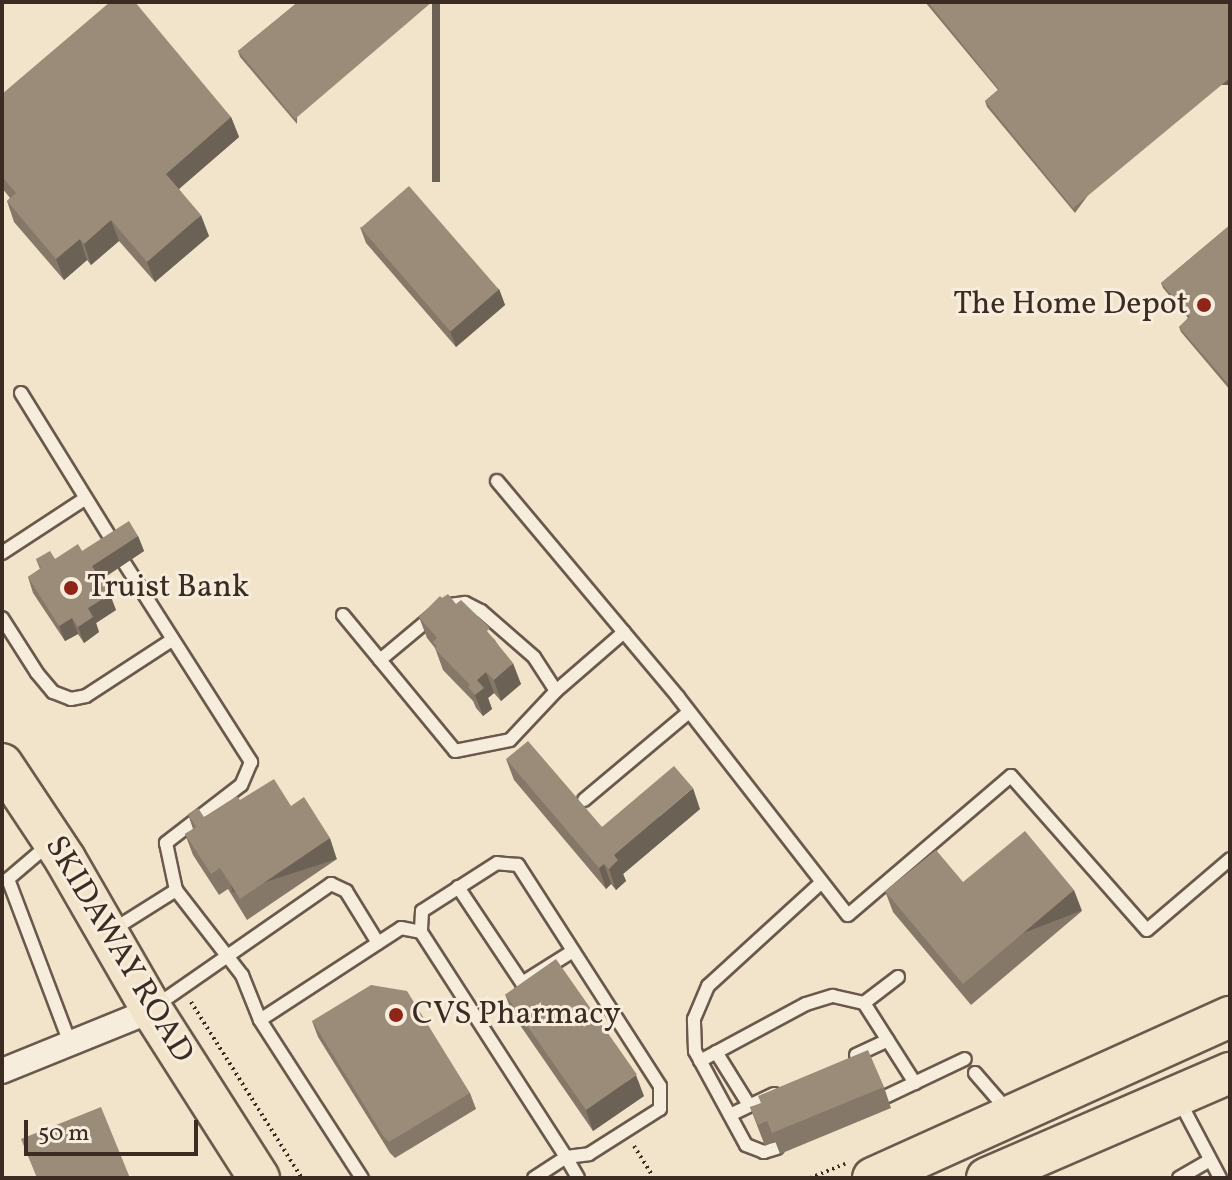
<!DOCTYPE html>
<style>
body{margin:0}
#map{position:relative;width:1232px;height:1180px;overflow:hidden;background:#f2e4ca;font-family:Vollkorn,serif}
div>[style]{position:absolute}
[style*='--x']{left:calc(var(--x)*1px);top:calc(var(--y)*1px);width:calc(var(--w)*1px);rotate:calc(var(--a)*1deg)}
.path>*{height:4px;margin-top:-2px;transform-origin:0;background:repeating-linear-gradient(90deg,#3c2b22 0 2px,transparent 0 6px)}
.roads{filter:drop-shadow(2px 0 #6a594c) drop-shadow(-2px 0 #6a594c) drop-shadow(0 2px #6a594c) drop-shadow(0 -2px #6a594c)}
.service>*{height:12px;margin:-6px;padding:0 6px;transform-origin:6px;border-radius:6px;background:#f7eddd}
.minor>*{height:24px;margin:-12px;padding:0 12px;transform-origin:12px;border-radius:12px;background:#f7eddd}
.primary>*{height:40px;margin:-20px;padding:0 20px;transform-origin:20px;border-radius:20px;background:#f2e4ca}
.wall>*{inset:0;background:#857868}
.shaded-wall>*{inset:0;background:#6c6155;transform-origin:0 0}
.building>*{inset:0;background:#9b8b79;transform-origin:0 0}
.dots>*{width:22px;height:22px;translate:-50% -50%;box-sizing:border-box;border:4px solid #f7eddd;border-radius:50%}
span{translate:-50% -50%;white-space:nowrap;text-align:center;line-height:1.15;-webkit-text-stroke:6px #f7eddd;paint-order:stroke}
.poi-label{font-size:32px;color:#3c2b22}
.right{translate:-100% -50%;text-align:right}
.left{translate:0 -50%;text-align:left}
.street-label{font-size:32px;color:#3c2b22}
.frame{position:absolute;inset:0;border:4px solid #3c2b22;pointer-events:none}
.scale{position:absolute;left:24px;top:1120px;width:174px;height:36px;box-sizing:border-box;border:4px solid #3c2b22;border-top:0;padding-left:10px;font-size:24px;line-height:28px;white-space:nowrap;color:#3c2b22;-webkit-text-stroke:6px #f7eddd;paint-order:stroke}
</style>
<div id="map">
<div class="path">
<i style="--x:191;--y:1002;--w:208;--a:57.8"></i>
<i style="--x:634;--y:1146;--w:38;--a:58"></i>
<i style="--x:810;--y:1178;--w:38;--a:-22"></i>
</div>
<div class="roads">
<div class="service">
<i style="--x:21;--y:393;--w:181;--a:58.3"></i>
<i style="--x:497;--y:481;--w:282;--a:50"></i>
<i style="--x:678;--y:697;--w:276;--a:52.1"></i>
<i style="--x:848;--y:915;--w:214;--a:-40.5"></i>
<i style="--x:1011;--y:776;--w:205;--a:48.6"></i>
<i style="--x:1147;--y:930;--w:109;--a:-40.5"></i>
<i style="--x:2;--y:553;--w:97;--a:-33.2"></i>
<i style="--x:125;--y:564;--w:235;--a:57.5"></i>
<i style="--x:251;--y:762;--w:25;--a:113"></i>
<i style="--x:241;--y:785;--w:95;--a:142.3"></i>
<i style="--x:166;--y:843;--w:48;--a:78"></i>
<i style="--x:176;--y:890;--w:108;--a:52.2"></i>
<i style="--x:242;--y:975;--w:48;--a:68.2"></i>
<i style="--x:260;--y:1020;--w:188;--a:57.2"></i>
<i style="--x:343;--y:615;--w:176;--a:50.5"></i>
<i style="--x:455;--y:751;--w:56;--a:-11.3"></i>
<i style="--x:510;--y:740;--w:67;--a:-46.8"></i>
<i style="--x:556;--y:691;--w:40;--a:-122.9"></i>
<i style="--x:534;--y:657;--w:70;--a:-139"></i>
<i style="--x:481;--y:611;--w:18;--a:-153"></i>
<i style="--x:465;--y:603;--w:16;--a:173"></i>
<i style="--x:2;--y:618;--w:65;--a:57.5"></i>
<i style="--x:37;--y:673;--w:25;--a:50"></i>
<i style="--x:53;--y:692;--w:19;--a:21"></i>
<i style="--x:71;--y:699;--w:15;--a:-11"></i>
<i style="--x:86;--y:696;--w:103;--a:-33.1"></i>
<i style="--x:380;--y:660;--w:70;--a:-39.8"></i>
<i style="--x:556;--y:691;--w:90;--a:-40.9"></i>
<i style="--x:584;--y:800;--w:137;--a:-40"></i>
<i style="--x:48;--y:845;--w:52;--a:139.6"></i>
<i style="--x:8;--y:879;--w:175;--a:69.3"></i>
<i style="--x:458;--y:887;--w:115;--a:56.3"></i>
<i style="--x:522;--y:983;--w:60;--a:-32.1"></i>
<i style="--x:111;--y:931;--w:77;--a:-32.2"></i>
<i style="--x:898;--y:977;--w:43;--a:142.6"></i>
<i style="--x:864;--y:1003;--w:95;--a:57.5"></i>
<i style="--x:157;--y:1005;--w:212;--a:-34.8"></i>
<i style="--x:331;--y:884;--w:17;--a:25"></i>
<i style="--x:346;--y:891;--w:61;--a:58.4"></i>
<i style="--x:260;--y:1020;--w:168;--a:-33.1"></i>
<i style="--x:401;--y:928;--w:20;--a:11"></i>
<i style="--x:421;--y:932;--w:268;--a:57.2"></i>
<i style="--x:566;--y:1157;--w:23;--a:-7"></i>
<i style="--x:589;--y:1154;--w:84;--a:-32.4"></i>
<i style="--x:660;--y:1109;--w:23;--a:-90"></i>
<i style="--x:660;--y:1086;--w:263;--a:-122.7"></i>
<i style="--x:518;--y:865;--w:21;--a:-175"></i>
<i style="--x:497;--y:863;--w:89;--a:147.4"></i>
<i style="--x:422;--y:911;--w:21;--a:93"></i>
<i style="--x:716;--y:1052;--w:62;--a:58.1"></i>
<i style="--x:856;--y:1055;--w:35;--a:-25"></i>
<i style="--x:700;--y:1061;--w:120;--a:-28.3"></i>
<i style="--x:806;--y:1004;--w:28;--a:-17"></i>
<i style="--x:833;--y:996;--w:32;--a:13"></i>
<i style="--x:975;--y:1073;--w:49;--a:49.1"></i>
<i style="--x:887;--y:1096;--w:86;--a:-25.4"></i>
<i style="--x:1180;--y:1102;--w:86;--a:62.2"></i>
<i style="--x:730;--y:1115;--w:49;--a:-25.5"></i>
<i style="--x:777;--y:1148;--w:14;--a:163"></i>
<i style="--x:764;--y:1152;--w:19;--a:-159"></i>
<i style="--x:746;--y:1145;--w:107;--a:-118.5"></i>
<i style="--x:695;--y:1051;--w:32;--a:-92"></i>
<i style="--x:694;--y:1019;--w:36;--a:-67"></i>
<i style="--x:708;--y:986;--w:154;--a:-42.4"></i>
<i style="--x:534;--y:1178;--w:38;--a:-33"></i>
<i style="--x:566;--y:1157;--w:24;--a:60"></i>
<i style="--x:1179;--y:1178;--w:36;--a:-30"></i>
</div>
<div class="minor">
<i style="--x:2;--y:1071;--w:162;--a:-22.1"></i>
</div>
<div class="primary">
<i style="--x:2;--y:764;--w:114;--a:56.4"></i>
<i style="--x:65;--y:859;--w:174;--a:60.1"></i>
<i style="--x:152;--y:1010;--w:199;--a:57.5"></i>
<i style="--x:873;--y:1178;--w:392;--a:-24.3"></i>
<i style="--x:987;--y:1178;--w:265;--a:-23.4"></i>
</div>
</div>
<div class="wall">
<i style="clip-path:polygon(298px 2px,297px 124px,240px 57px,238px 51px)"></i>
<i style="clip-path:polygon(925px 2px,1230px 2px,1075px 213px,987px 107px,985px 101px,998px 90px)"></i>
<i style="clip-path:polygon(2px 94px,231px 117px,239px 137px,179px 189px,209px 236px,155px 282px,119px 241px,91px 265px,87px 260px,64px 280px,14px 222px,7px 201px,10px 198px,2px 188px)"></i>
<i style="clip-path:polygon(1230px 225px,1230px 390px,1181px 332px,1179px 327px,1188px 318px,1163px 288px,1161px 283px)"></i>
<i style="clip-path:polygon(360px 227px,499px 289px,505px 305px,456px 347px,366px 243px)"></i>
<i style="clip-path:polygon(138px 536px,144px 551px,101px 580px,116px 610px,96px 623px,99px 632px,84px 643px,78px 634px,65px 641px,33px 593px,28px 577px,40px 569px,36px 559px,55px 559px)"></i>
<i style="clip-path:polygon(442px 598px,456px 604px,495px 640px,521px 684px,501px 701px,494px 693px,488px 698px,492px 709px,483px 716px,476px 708px,473px 701px,443px 670px,435px 648px,427px 638px,419px 617px)"></i>
<i style="clip-path:polygon(506px 759px,602px 827px,700px 809px,623px 874px,626px 881px,616px 890px,611px 884px,606px 889px,514px 780px)"></i>
<i style="clip-path:polygon(240px 800px,291px 806px,337px 859px,247px 920px,228px 889px,219px 895px,193px 855px,185px 834px,193px 829px,188px 814px,204px 817px)"></i>
<i style="clip-path:polygon(963px 882px,1082px 911px,971px 1005px,893px 912px,885px 891px)"></i>
<i style="clip-path:polygon(505px 994px,644px 1096px,593px 1131px,513px 1015px)"></i>
<i style="clip-path:polygon(312px 1021px,470px 1093px,476px 1109px,395px 1158px,390px 1153px,318px 1037px)"></i>
<i style="clip-path:polygon(884px 1087px,891px 1108px,780px 1154px,775px 1141px,765px 1146px,750px 1107px)"></i>
</div>
<div class="shaded-wall">
<i style="left:432px;top:2px;width:8px;height:180px"></i>
<i style="left:1230px;top:78px;width:7px;height:204px;rotate:90deg"></i>
<i style="clip-path:polygon(231px 117px,239px 137px,173px 194px,166px 174px)"></i>
<i style="clip-path:polygon(201px 215px,209px 236px,155px 282px,147px 262px)"></i>
<i style="clip-path:polygon(111px 220px,119px 241px,91px 265px,84px 244px)"></i>
<i style="clip-path:polygon(80px 239px,87px 260px,64px 280px,56px 259px)"></i>
<i style="clip-path:polygon(499px 289px,505px 305px,456px 347px,450px 331px)"></i>
<i style="clip-path:polygon(138px 536px,144px 551px,97px 582px,92px 566px)"></i>
<i style="clip-path:polygon(110px 594px,116px 610px,96px 623px,99px 632px,84px 643px,78px 627px,88px 608px)"></i>
<i style="clip-path:polygon(72px 618px,78px 634px,65px 641px,59px 626px)"></i>
<i style="clip-path:polygon(513px 663px,521px 684px,501px 701px,494px 680px)"></i>
<i style="clip-path:polygon(486px 672px,494px 693px,488px 698px,492px 709px,483px 716px,475px 695px,477px 680px)"></i>
<i style="clip-path:polygon(693px 788px,700px 809px,623px 874px,626px 881px,616px 890px,609px 869px,614px 855px)"></i>
<i style="left:330px;top:838px;width:22px;height:109px;rotate:72deg"></i>
<i style="clip-path:polygon(604px 864px,611px 884px,606px 889px,599px 868px)"></i>
<i style="left:1074px;top:890px;width:22px;height:145px;rotate:69deg"></i>
<i style="clip-path:polygon(636px 1075px,644px 1096px,593px 1131px,586px 1110px)"></i>
</div>
<div class="building">
<i style="clip-path:polygon(110px 2px,135px 2px,231px 117px,166px 174px,201px 215px,147px 262px,111px 220px,84px 244px,80px 239px,56px 259px,7px 201px,16px 193px,2px 177px,2px 94px)"></i>
<i style="clip-path:polygon(298px 2px,432px 2px,295px 119px,238px 51px)"></i>
<i style="clip-path:polygon(928px 2px,1230px 2px,1230px 78px,1073px 208px,985px 101px,999px 89px)"></i>
<i style="left:409px;top:186px;width:137px;height:64px;rotate:49deg"></i>
<i style="clip-path:polygon(1230px 225px,1230px 386px,1179px 327px,1190px 317px,1161px 283px)"></i>
<i style="clip-path:polygon(129px 521px,138px 536px,92px 566px,110px 594px,88px 608px,93px 617px,78px 627px,72px 618px,59px 626px,28px 577px,41px 568px,36px 559px,50px 551px,55px 559px,78px 544px,82px 551px)"></i>
<i style="clip-path:polygon(448px 594px,456px 604px,461px 600px,490px 628px,487px 631px,513px 663px,494px 680px,486px 672px,477px 680px,484px 688px,475px 695px,468px 687px,470px 685px,435px 649px,437px 647px,433px 642px,437px 638px,419px 617px,440px 596px,442px 598px)"></i>
<i style="clip-path:polygon(528px 741px,602px 827px,674px 766px,693px 788px,614px 855px,618px 860px,609px 869px,604px 864px,599px 868px,506px 759px)"></i>
<i style="clip-path:polygon(274px 779px,291px 806px,304px 797px,330px 838px,240px 899px,220px 868px,211px 874px,185px 834px,196px 827px,188px 814px,198px 808px,204px 817px,237px 796px,240px 800px)"></i>
<i style="clip-path:polygon(1025px 831px,1074px 890px,963px 984px,885px 891px,936px 850px,963px 882px)"></i>
<i style="left:556px;top:959px;width:141px;height:62px;rotate:55deg"></i>
<i style="clip-path:polygon(371px 985px,407px 991px,470px 1093px,389px 1142px,384px 1137px,312px 1021px)"></i>
<i style="clip-path:polygon(868px 1050px,884px 1087px,772px 1133px,767px 1121px,758px 1125px,750px 1107px,761px 1103px,758px 1096px)"></i>
<i style="clip-path:polygon(101px 1107px,130px 1178px,37px 1178px,21px 1139px)"></i>
</div>
<div class="dots">
<i style="left:1204px;top:305px;background:#8f2418"></i>
<i style="left:71px;top:588px;background:#8f2418"></i>
<i style="left:396px;top:1015px;background:#8f2418"></i>
</div>
<div class="poi-label">
<span class="right" style="left:1188px;top:305px">The Home Depot</span>
<span class="left" style="left:87px;top:588px">Truist Bank</span>
<span class="left" style="left:412px;top:1015px">CVS Pharmacy</span>
</div>
<div class="street-label">
<span style="left:118px;top:950px;rotate:59deg">SKIDAWAY ROAD</span>
</div>
<div class="frame"></div>
<div class="scale">50 m</div>
</div>
